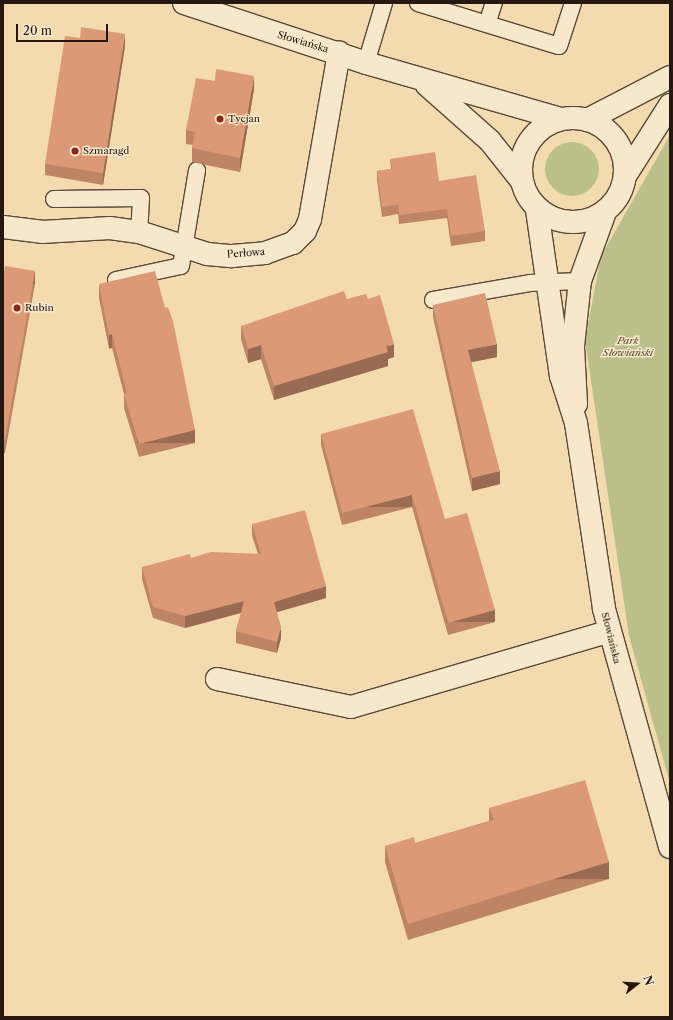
<!DOCTYPE html>
<meta charset="utf-8">
<style>
body{margin:0}
#map{position:relative;width:673px;height:1020px;overflow:hidden;background:#f4dbaf;font-family:"Libre Caslon Text",serif}
div>[style]{position:absolute}
[style*='--x']{left:calc(var(--x)*1px);top:calc(var(--y)*1px);width:calc(var(--w)*1px);rotate:calc(var(--a)*1deg)}
.green>*{inset:0;background:#bbc08b}
.round{border-radius:50%}
.roads{filter:drop-shadow(1px 0 #5a4838) drop-shadow(-1px 0 #5a4838) drop-shadow(0 1px #5a4838) drop-shadow(0 -1px #5a4838)}
.lane>*{height:16px;margin:-8px;padding:0 8px;transform-origin:8px;border-radius:8px;background:#f8e8cb}
.street>*{height:22px;margin:-11px;padding:0 11px;transform-origin:11px;border-radius:11px;background:#f8e8cb}
.street>.ring{margin:-11px;padding:0;box-sizing:content-box;background:none;border:22px solid #f8e8cb;border-radius:50%}
.wall>*{inset:0;background:#bd8465}
.shaded-wall>*{inset:0;background:#9a6b53;transform-origin:0 0}
.building>*{inset:0;background:#dc9976}
.dots>*{width:11px;height:11px;translate:-50% -50%;box-sizing:border-box;border:2px solid #f8e8cb;border-radius:50%}
span{translate:-50% -50%;white-space:nowrap;text-align:center;line-height:1.15;-webkit-text-stroke:3px #f8e8cb;paint-order:stroke}
.street-label{font-size:10px;color:#261710}
.poi-label{font-size:10px;color:#261710}
.left{translate:0 -50%;text-align:left}
.park-label{font-size:10px;color:#534a35;font-style:italic}
.frame{position:absolute;inset:0;border:4px solid #261710;pointer-events:none}
.north{position:absolute;left:617px;top:964px;width:40px;height:40px;-webkit-text-stroke:3px #f8e8cb;paint-order:stroke;rotate:73deg;font-size:11px;font-weight:700;line-height:16px;text-align:center;color:#261710}
.north::after{content:'';display:block;margin:auto;width:14px;height:18px;background:#261710;clip-path:polygon(50% 0,100% 100%,50% 72%,0 100%)}
.scale{position:absolute;left:16px;top:24px;width:92px;height:18px;box-sizing:border-box;border:2px solid #261710;border-top:0;padding-left:5px;font-size:12px;line-height:14px;white-space:nowrap;color:#261710;-webkit-text-stroke:3px #f8e8cb;paint-order:stroke}
</style>
<div id="map">
<div class="green">
<i style="clip-path:polygon(670px 135px,670px 783px,629px 636px,585px 340px,601px 256px)"></i>
<i class="round" style="left:545px;top:142px;width:54px;height:54px"></i>
</div>
<div class="roads">
<div class="lane">
<i style="--x:418;--y:3;--w:147;--a:17"></i>
<i style="--x:559;--y:46;--w:45;--a:-72"></i>
<i style="--x:487;--y:24;--w:22;--a:-72"></i>
<i style="--x:366;--y:63;--w:63;--a:-73.3"></i>
<i style="--x:54;--y:199;--w:87;--a:-0.7"></i>
<i style="--x:141;--y:198;--w:34;--a:93"></i>
<i style="--x:116;--y:280;--w:66;--a:-12.2"></i>
<i style="--x:181;--y:266;--w:97;--a:-80.5"></i>
<i style="--x:433;--y:300;--w:98;--a:-9.9"></i>
<i style="--x:530;--y:283;--w:50;--a:-2.3"></i>
</div>
<div class="street">
<i style="--x:184;--y:3;--w:192;--a:18.2"></i>
<i style="--x:366;--y:63;--w:203;--a:16"></i>
<i style="--x:427;--y:85;--w:84;--a:41.6"></i>
<i style="--x:490;--y:141;--w:50;--a:51.5"></i>
<i class="ring" style="left:521px;top:118px;width:82px;height:82px"></i>
<i style="--x:587;--y:120;--w:93;--a:-27.4"></i>
<i style="--x:625;--y:176;--w:84;--a:-57.6"></i>
<i style="--x:537;--y:210;--w:168;--a:81.8"></i>
<i style="--x:561;--y:376;--w:49;--a:72.3"></i>
<i style="--x:576;--y:423;--w:188;--a:81.4"></i>
<i style="--x:604;--y:609;--w:247;--a:74.5"></i>
<i style="--x:3;--y:227;--w:39;--a:7"></i>
<i style="--x:42;--y:232;--w:68;--a:-3.4"></i>
<i style="--x:110;--y:228;--w:29;--a:8"></i>
<i style="--x:139;--y:232;--w:71;--a:17.9"></i>
<i style="--x:207;--y:254;--w:25;--a:5"></i>
<i style="--x:232;--y:256;--w:33;--a:-5"></i>
<i style="--x:265;--y:253;--w:30;--a:-20"></i>
<i style="--x:293;--y:243;--w:17;--a:-45"></i>
<i style="--x:305;--y:231;--w:13;--a:-67"></i>
<i style="--x:310;--y:219;--w:169;--a:-80.1"></i>
<i style="--x:576;--y:404;--w:58;--a:-93"></i>
<i style="--x:573;--y:346;--w:65;--a:-83.9"></i>
<i style="--x:580;--y:281;--w:73;--a:-70.1"></i>
<i style="--x:217;--y:679;--w:137;--a:11.8"></i>
<i style="--x:351;--y:707;--w:268;--a:-16.3"></i>
</div>
</div>
<div class="wall">
<i style="clip-path:polygon(125px 46px,103px 185px,45px 175px,45px 164px)"></i>
<i style="clip-path:polygon(254px 89px,240px 172px,192px 162px,192px 148px,193px 145px,186px 144px,186px 130px)"></i>
<i style="clip-path:polygon(390px 159px,439px 181px,485px 231px,485px 241px,451px 246px,447px 218px,399px 224px,398px 214px,382px 217px,377px 180px,377px 171px,391px 169px)"></i>
<i style="clip-path:polygon(3px 272px,35px 284px,5px 453px,3px 453px)"></i>
<i style="clip-path:polygon(99px 284px,195px 443px,139px 457px,124px 408px,124px 394px,112px 348px,109px 349px,99px 298px)"></i>
<i style="clip-path:polygon(368px 299px,394px 357px,388px 359px,388px 366px,274px 400px,261px 359px,248px 363px,241px 339px,241px 326px)"></i>
<i style="clip-path:polygon(433px 305px,497px 357px,471px 362px,500px 484px,472px 491px,433px 317px)"></i>
<i style="clip-path:polygon(321px 434px,445px 519px,495px 622px,448px 635px,412px 507px,342px 525px,321px 445px)"></i>
<i style="clip-path:polygon(252px 524px,326px 598px,277px 612px,281px 638px,277px 653px,236px 643px,236px 631px,241px 613px,185px 628px,153px 618px,142px 579px,142px 567px,191px 558px,258px 554px,252px 536px)"></i>
<i style="clip-path:polygon(489px 808px,609px 879px,408px 940px,385px 862px,385px 846px,415px 843px,489px 821px)"></i>
</div>
<div class="shaded-wall">
<i style="clip-path:polygon(125px 34px,125px 46px,103px 185px,103px 173px)"></i>
<i style="clip-path:polygon(254px 76px,254px 89px,240px 172px,240px 158px)"></i>
<i style="left:35px;top:271px;width:13px;height:172px;rotate:90deg"></i>
<i style="left:112px;top:334px;width:14px;height:3px;rotate:90deg"></i>
<i style="clip-path:polygon(394px 344px,394px 357px,388px 359px,388px 366px,274px 400px,274px 386px)"></i>
<i style="clip-path:polygon(497px 344px,497px 357px,468px 363px,468px 350px)"></i>
<i style="clip-path:polygon(261px 345px,261px 359px,248px 363px,248px 349px)"></i>
<i style="left:195px;top:430px;width:13px;height:58px;rotate:90deg"></i>
<i style="clip-path:polygon(500px 471px,500px 484px,472px 491px,472px 478px)"></i>
<i style="left:412px;top:495px;width:12px;height:72px;rotate:90deg"></i>
<i style="clip-path:polygon(326px 586px,326px 598px,274px 613px,274px 602px)"></i>
<i style="clip-path:polygon(244px 601px,244px 612px,185px 628px,185px 616px)"></i>
<i style="left:495px;top:610px;width:12px;height:49px;rotate:90deg"></i>
<i style="clip-path:polygon(281px 627px,281px 638px,277px 653px,277px 642px)"></i>
<i style="left:609px;top:862px;width:17px;height:210px;rotate:90deg"></i>
</div>
<div class="building">
<i style="clip-path:polygon(81px 27px,125px 34px,103px 173px,45px 164px,65px 36px,80px 38px)"></i>
<i style="clip-path:polygon(216px 69px,254px 76px,240px 158px,192px 148px,195px 132px,186px 130px,196px 78px,215px 81px)"></i>
<i style="clip-path:polygon(435px 152px,439px 181px,476px 175px,485px 231px,451px 236px,447px 209px,399px 215px,398px 205px,382px 207px,377px 171px,392px 169px,390px 159px)"></i>
<i style="clip-path:polygon(5px 266px,35px 271px,5px 440px,3px 439px,3px 272px,4px 272px)"></i>
<i style="clip-path:polygon(155px 271px,165px 308px,168px 307px,173px 321px,195px 430px,139px 444px,124px 394px,127px 393px,112px 334px,109px 335px,99px 284px)"></i>
<i style="clip-path:polygon(344px 291px,347px 299px,366px 294px,368px 299px,380px 295px,394px 344px,386px 346px,388px 352px,274px 386px,261px 345px,248px 349px,241px 326px)"></i>
<i style="clip-path:polygon(485px 293px,497px 344px,468px 350px,500px 471px,472px 478px,433px 305px)"></i>
<i style="clip-path:polygon(413px 409px,445px 519px,467px 513px,495px 610px,448px 623px,412px 495px,342px 513px,321px 434px)"></i>
<i style="clip-path:polygon(305px 510px,326px 586px,274px 602px,281px 627px,277px 642px,236px 631px,244px 601px,185px 616px,153px 607px,142px 567px,190px 554px,191px 558px,211px 552px,261px 554px,252px 524px)"></i>
<i style="clip-path:polygon(585px 780px,609px 862px,408px 924px,385px 846px,414px 837px,415px 843px,494px 820px,489px 808px)"></i>
</div>
<div class="dots">
<i style="left:220px;top:119px;background:#8f2418"></i>
<i style="left:75px;top:151px;background:#8f2418"></i>
<i style="left:17px;top:308px;background:#8f2418"></i>
</div>
<div class="street-label">
<span style="left:303px;top:42px;rotate:17deg">Słowiańska</span>
<span style="left:246px;top:253px;rotate:-4deg">Perłowa</span>
<span style="left:611px;top:638px;rotate:76deg">Słowiańska</span>
</div>
<div class="poi-label">
<span class="left" style="left:228px;top:119px">Tycjan</span>
<span class="left" style="left:83px;top:151px">Szmaragd</span>
<span class="left" style="left:25px;top:308px">Rubin</span>
</div>
<div class="park-label">
<span style="left:628px;top:346px">Park<br>Słowiański</span>
</div>
<div class="frame"></div>
<div class="north">N</div>
<div class="scale">20 m</div>
</div>
